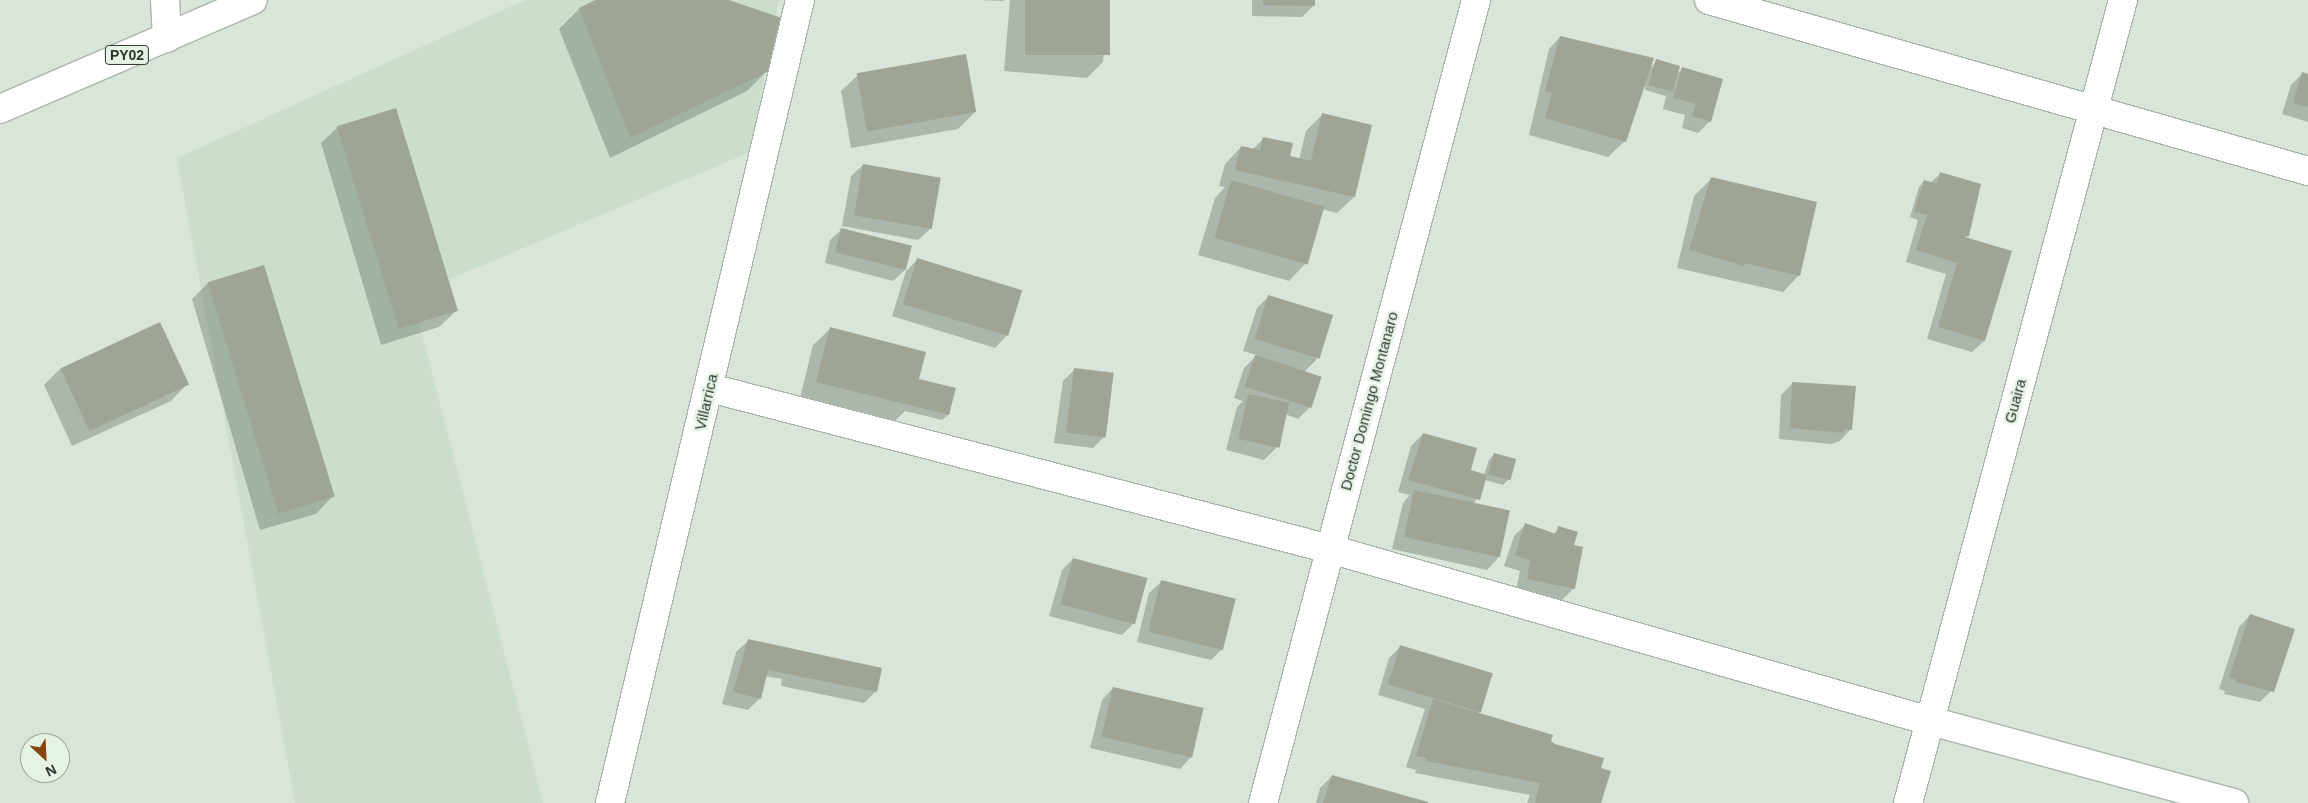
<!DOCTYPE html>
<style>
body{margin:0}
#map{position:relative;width:2308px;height:803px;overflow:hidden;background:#d8e5d8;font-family:Arial,sans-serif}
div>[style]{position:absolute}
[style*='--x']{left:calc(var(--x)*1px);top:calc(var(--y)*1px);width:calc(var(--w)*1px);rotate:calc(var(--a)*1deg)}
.built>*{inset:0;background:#cadecb}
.shadow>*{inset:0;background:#0003}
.building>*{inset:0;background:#9ea595;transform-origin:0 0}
.roads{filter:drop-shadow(1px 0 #a9b6a9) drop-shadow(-1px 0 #a9b6a9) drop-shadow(0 1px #a9b6a9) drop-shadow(0 -1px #a9b6a9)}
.minor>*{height:28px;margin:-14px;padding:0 14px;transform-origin:14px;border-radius:14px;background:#fff}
.major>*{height:28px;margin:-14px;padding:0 14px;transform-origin:14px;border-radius:14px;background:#fff}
span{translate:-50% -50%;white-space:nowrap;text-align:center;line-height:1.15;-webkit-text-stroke:5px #e5f3e5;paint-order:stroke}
.shield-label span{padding:1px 4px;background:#e5f3e5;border:1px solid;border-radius:4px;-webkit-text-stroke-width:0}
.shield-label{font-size:14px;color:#303530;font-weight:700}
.street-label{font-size:15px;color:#303530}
.north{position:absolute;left:20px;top:733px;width:50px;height:50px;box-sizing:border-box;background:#e5f3e5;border:1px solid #9da79d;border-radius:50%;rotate:155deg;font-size:14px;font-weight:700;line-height:20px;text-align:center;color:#303530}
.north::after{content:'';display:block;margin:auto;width:18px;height:22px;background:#86460f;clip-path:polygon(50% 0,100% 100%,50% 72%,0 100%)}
</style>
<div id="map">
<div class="built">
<i style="clip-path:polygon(525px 0,779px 0,750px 152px,412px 295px,543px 803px,295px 803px,177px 158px)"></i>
</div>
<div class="shadow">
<i style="clip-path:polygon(597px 0,725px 0,768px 70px,747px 91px,610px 158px,559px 29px,579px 9px)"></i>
<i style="clip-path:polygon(978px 0,1004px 0,1003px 1px)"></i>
<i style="clip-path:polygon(1010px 0,1109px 0,1103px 62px,1087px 78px,1004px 71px)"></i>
<i style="clip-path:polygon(1252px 0,1314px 0,1313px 6px,1302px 17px,1252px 16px)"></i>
<i style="clip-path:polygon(1560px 37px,1651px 67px,1657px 61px,1677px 74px,1682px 69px,1710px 121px,1698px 133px,1682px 128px,1685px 115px,1663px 109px,1666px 96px,1645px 90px,1646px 86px,1640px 92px,1625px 141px,1608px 157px,1529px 135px,1549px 49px)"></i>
<i style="clip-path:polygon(2302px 74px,2308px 76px,2308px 122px,2282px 114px,2291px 85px)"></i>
<i style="clip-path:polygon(858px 75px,975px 112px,958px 129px,851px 148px,841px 91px)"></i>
<i style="clip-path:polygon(1322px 115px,1354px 197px,1337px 213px,1321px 209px,1305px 264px,1289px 281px,1198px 255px,1215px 198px,1225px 187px,1219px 186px,1225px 164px,1241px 147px,1252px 150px,1264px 138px,1288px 157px,1299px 160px,1306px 131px)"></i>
<i style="clip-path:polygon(338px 127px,456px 311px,439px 327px,381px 345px,321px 143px)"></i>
<i style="clip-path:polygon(863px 165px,930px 229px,918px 240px,842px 226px,851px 176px)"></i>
<i style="clip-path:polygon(1941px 173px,1978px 198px,1965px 238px,2011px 252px,1984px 341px,1972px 352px,1927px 339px,1946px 274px,1906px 262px,1918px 220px,1910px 217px,1919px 187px,1924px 181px,1930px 183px)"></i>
<i style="clip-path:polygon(1710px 180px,1815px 203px,1799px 275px,1783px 292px,1677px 268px,1694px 196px)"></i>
<i style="clip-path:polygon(842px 229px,905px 270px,893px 281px,825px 263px,830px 240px)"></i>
<i style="clip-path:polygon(918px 259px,1006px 336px,995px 348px,892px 316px,906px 271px)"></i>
<i style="clip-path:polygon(208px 283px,332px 497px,316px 514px,260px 530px,192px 299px)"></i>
<i style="clip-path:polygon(1269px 296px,1317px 359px,1304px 372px,1310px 407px,1298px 419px,1285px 414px,1276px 448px,1264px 460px,1226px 450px,1237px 407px,1243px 401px,1234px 398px,1244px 368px,1257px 355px,1243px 351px,1257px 308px)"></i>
<i style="clip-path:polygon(830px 329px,917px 384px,954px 389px,948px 415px,942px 420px,905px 411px,894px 422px,800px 398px,813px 345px)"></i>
<i style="clip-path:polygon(60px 369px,187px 384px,171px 401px,72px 446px,44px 385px)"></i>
<i style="clip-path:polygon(1075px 369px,1104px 437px,1093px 448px,1054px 443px,1063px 381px)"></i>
<i style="clip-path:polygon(1792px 384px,1851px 429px,1840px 441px,1831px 444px,1779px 439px,1781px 395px)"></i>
<i style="clip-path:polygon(1423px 434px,1469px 471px,1484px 475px,1489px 460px,1494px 454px,1509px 479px,1503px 485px,1485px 480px,1474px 504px,1498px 558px,1487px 570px,1392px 549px,1403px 503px,1410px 495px,1398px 492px,1411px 446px)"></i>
<i style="clip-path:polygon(1525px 525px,1553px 534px,1559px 528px,1572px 546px,1574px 588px,1562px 600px,1516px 590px,1520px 571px,1504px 566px,1514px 536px)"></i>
<i style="clip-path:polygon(1073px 559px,1133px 624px,1122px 635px,1049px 616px,1062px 570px)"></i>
<i style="clip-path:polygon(1161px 582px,1222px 649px,1211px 660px,1137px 642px,1149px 593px)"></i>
<i style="clip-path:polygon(2250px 615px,2271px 691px,2260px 702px,2224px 694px,2225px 691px,2219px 689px,2239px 627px)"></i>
<i style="clip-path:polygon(748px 641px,880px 669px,875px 692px,864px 703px,781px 686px,782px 679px,765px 676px,759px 699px,748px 710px,722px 704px,736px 652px)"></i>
<i style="clip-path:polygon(1400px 647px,1481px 710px,1478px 714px,1550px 742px,1599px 769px,1599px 803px,1527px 803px,1530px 795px,1415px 773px,1416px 770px,1406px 767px,1425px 709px,1378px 695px,1389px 658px)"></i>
<i style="clip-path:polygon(1113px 688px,1191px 757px,1180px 769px,1090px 748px,1102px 700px)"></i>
<i style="clip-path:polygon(1332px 776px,1423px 803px,1316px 803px,1320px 788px)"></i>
</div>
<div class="building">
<i style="clip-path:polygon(595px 0,729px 0,782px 18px,769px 71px,630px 138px,579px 8px)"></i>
<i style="left:1025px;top:0;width:85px;height:55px"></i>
<i style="clip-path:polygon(1263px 0,1315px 0,1315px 6px,1263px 5px)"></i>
<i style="clip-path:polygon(1560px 36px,1654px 58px,1626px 142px,1545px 118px,1552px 93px,1545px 91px)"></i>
<i style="left:966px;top:54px;width:59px;height:111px;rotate:80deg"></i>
<i style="left:1656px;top:59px;width:25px;height:27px;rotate:16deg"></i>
<i style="clip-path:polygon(1682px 67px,1723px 79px,1711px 122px,1692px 116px,1696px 104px,1673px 98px)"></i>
<i style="clip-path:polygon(2302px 72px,2308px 74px,2308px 107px,2293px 103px)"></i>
<i style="left:396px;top:108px;width:212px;height:62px;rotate:73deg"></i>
<i style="clip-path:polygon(1322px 113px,1372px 125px,1355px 197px,1235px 170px,1241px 146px,1260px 150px,1263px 137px,1293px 143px,1290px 156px,1311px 161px)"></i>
<i style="left:863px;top:164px;width:79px;height:52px;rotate:10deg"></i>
<i style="clip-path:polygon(1940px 172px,1981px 184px,1969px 236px,1965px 237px,2012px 251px,1985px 341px,1938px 327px,1957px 263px,1916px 250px,1927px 215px,1914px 212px,1924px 180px,1937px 184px)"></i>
<i style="clip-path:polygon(1711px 177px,1817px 202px,1800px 276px,1745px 263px,1744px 266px,1689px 250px)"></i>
<i style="left:1231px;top:180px;width:97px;height:60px;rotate:16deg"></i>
<i style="left:841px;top:228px;width:73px;height:25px;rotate:14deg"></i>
<i style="left:917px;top:258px;width:110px;height:48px;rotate:17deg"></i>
<i style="left:264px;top:265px;width:242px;height:59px;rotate:73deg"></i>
<i style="left:1268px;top:295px;width:68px;height:46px;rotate:17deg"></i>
<i style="left:160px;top:322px;width:69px;height:110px;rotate:65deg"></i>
<i style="clip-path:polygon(830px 327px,926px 352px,919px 379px,956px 388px,949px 415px,816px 382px)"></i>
<i style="left:1255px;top:355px;width:70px;height:33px;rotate:18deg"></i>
<i style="left:1074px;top:368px;width:40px;height:65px;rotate:7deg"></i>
<i style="clip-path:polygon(1792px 382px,1856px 386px,1852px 430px,1844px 429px,1843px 433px,1790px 428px)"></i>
<i style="left:1248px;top:394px;width:42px;height:46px;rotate:12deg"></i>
<i style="clip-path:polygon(1423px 433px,1477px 448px,1471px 470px,1487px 475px,1480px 500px,1408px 480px)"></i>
<i style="left:1494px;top:453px;width:23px;height:22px;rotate:15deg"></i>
<i style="left:1414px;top:490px;width:98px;height:48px;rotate:12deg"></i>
<i style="clip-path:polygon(1525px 523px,1556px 534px,1558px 526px,1578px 532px,1574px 545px,1583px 547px,1575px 589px,1527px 579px,1530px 560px,1515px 555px)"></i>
<i style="left:1073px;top:558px;width:77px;height:48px;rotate:15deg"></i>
<i style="left:1161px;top:580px;width:77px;height:53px;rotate:14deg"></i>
<i style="clip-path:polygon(2250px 614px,2295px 629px,2274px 692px,2235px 682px,2236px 680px,2229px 677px)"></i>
<i style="clip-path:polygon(748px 639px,882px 668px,877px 692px,768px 670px,761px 699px,733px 692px)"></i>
<i style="left:1400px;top:645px;width:97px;height:41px;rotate:17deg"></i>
<i style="left:1113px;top:687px;width:93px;height:51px;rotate:13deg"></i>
<i style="clip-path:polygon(1433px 699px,1553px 735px,1551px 741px,1555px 744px,1604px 758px,1601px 768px,1611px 771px,1601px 803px,1535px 803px,1540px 783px,1426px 761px,1427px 758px,1416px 756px)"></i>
<i style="clip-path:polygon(1332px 775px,1428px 802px,1428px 803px,1323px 803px)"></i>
</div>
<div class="roads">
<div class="minor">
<i style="--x:165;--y:0;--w:38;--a:87"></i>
<i style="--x:1709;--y:0;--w:623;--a:15.93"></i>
<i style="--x:710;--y:388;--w:641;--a:14.56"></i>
<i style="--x:1330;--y:549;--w:624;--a:16"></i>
<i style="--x:1930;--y:721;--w:315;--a:15.1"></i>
<i style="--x:610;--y:803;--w:825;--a:-76.69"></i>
<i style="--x:1263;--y:803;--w:831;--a:-75.14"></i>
<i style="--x:1908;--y:803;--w:831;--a:-75.01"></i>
</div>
<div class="major">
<i style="--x:0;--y:109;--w:275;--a:-23.3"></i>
</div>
</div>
<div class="shield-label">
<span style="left:127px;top:55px">PY02</span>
</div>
<div class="street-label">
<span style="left:1369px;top:401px;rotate:-75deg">Doctor Domingo Montanaro</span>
<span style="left:2015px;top:401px;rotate:-75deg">Guaira</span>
<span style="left:706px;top:402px;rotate:-77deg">Villarrica</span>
</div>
<div class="north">N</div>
</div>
